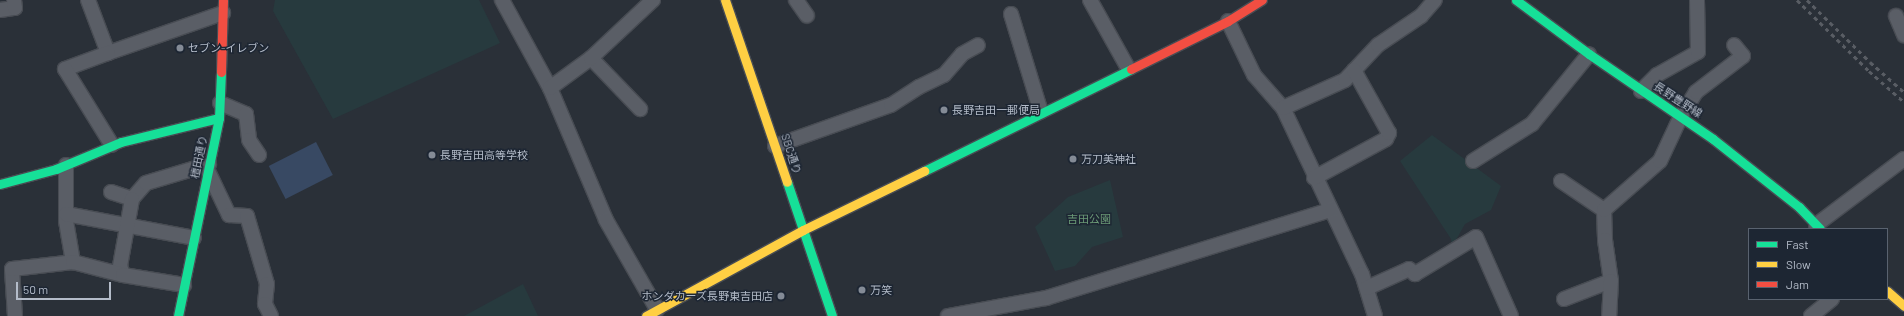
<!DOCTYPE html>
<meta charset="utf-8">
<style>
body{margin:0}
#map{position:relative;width:1904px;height:316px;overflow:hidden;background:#2a3038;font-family:Barlow,"Noto Sans JP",sans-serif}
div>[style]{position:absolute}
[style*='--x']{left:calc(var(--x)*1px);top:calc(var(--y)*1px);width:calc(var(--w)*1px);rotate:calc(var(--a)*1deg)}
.green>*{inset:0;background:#273a3e}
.water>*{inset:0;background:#384963;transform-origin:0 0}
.roads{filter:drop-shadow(1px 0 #484c53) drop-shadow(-1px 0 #484c53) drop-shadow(0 1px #484c53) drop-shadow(0 -1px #484c53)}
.street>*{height:14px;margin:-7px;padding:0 7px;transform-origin:7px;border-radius:7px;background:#5a5e66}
.fast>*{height:9px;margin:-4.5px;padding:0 4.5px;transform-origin:4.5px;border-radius:4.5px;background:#16e098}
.slow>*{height:9px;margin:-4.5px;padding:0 4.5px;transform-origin:4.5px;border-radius:4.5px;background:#ffcf43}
.jam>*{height:9px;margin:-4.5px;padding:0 4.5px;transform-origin:4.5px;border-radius:4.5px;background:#f24e42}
.rail>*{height:3px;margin-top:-1.5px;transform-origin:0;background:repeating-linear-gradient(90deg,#595d64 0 4px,transparent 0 8px)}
.dots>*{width:11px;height:11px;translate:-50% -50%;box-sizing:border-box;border:2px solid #1d2633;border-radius:50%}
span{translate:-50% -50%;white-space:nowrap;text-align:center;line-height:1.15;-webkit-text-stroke:3px #1d2633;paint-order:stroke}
.poi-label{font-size:11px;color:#b4bcc9}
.left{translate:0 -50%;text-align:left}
.right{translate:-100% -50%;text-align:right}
.street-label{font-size:11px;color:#b4bcc9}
.park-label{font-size:11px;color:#6b9a76}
.legend{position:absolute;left:1748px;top:228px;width:140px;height:72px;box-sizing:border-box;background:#1d2633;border:1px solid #59626f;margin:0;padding:5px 7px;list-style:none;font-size:12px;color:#b4bcc9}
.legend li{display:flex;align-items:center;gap:8px;height:20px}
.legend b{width:20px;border:1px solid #59626f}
.scale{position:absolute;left:16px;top:282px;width:95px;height:18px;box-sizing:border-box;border:2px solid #b4bcc9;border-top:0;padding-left:5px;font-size:12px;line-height:14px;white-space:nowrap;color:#b4bcc9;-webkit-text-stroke:3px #1d2633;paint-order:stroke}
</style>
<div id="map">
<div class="green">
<i style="clip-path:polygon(275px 0,479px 0,500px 43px,333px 119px,273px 11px)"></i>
<i style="clip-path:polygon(1432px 135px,1501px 186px,1491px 210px,1465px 224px,1452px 247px,1451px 239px,1400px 161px)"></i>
<i style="clip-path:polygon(1110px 180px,1123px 237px,1092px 247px,1075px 266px,1055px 271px,1035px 227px,1068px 197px)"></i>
<i style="clip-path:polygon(523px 284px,538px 316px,464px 316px)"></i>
</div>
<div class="water">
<i style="left:316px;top:142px;width:37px;height:53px;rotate:63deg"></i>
</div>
<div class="roads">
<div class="street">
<i style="--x:88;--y:0;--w:57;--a:69.3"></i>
<i style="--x:108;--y:53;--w:122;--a:-19.2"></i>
<i style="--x:502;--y:0;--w:100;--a:61.4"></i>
<i style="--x:550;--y:88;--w:143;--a:67"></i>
<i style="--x:606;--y:220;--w:103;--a:60.2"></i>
<i style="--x:796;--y:0;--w:19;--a:55"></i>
<i style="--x:1090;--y:0;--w:78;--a:60.8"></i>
<i style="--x:0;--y:10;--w:15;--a:-8"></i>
<i style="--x:15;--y:8;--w:8;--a:-97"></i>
<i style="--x:1011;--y:14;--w:102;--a:73"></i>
<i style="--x:1896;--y:16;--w:21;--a:67"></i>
<i style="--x:1228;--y:21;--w:60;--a:64.3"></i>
<i style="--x:1254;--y:75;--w:44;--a:48.7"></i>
<i style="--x:1283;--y:108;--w:184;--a:64.6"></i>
<i style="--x:1362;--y:274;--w:44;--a:72.8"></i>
<i style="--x:108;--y:53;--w:46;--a:159.6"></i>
<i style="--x:65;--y:69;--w:89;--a:58.3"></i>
<i style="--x:591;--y:58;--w:71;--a:46.1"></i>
<i style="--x:550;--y:88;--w:51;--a:-36.2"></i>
<i style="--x:591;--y:58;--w:85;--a:-43.1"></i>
<i style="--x:1641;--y:91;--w:23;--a:-45"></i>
<i style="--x:1657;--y:75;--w:47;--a:-29.3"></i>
<i style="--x:1698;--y:52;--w:52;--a:-91.1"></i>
<i style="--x:220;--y:103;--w:28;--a:23"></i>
<i style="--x:246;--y:114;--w:26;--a:83"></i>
<i style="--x:249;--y:140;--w:18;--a:56"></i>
<i style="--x:1283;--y:108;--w:68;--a:-24.3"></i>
<i style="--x:1345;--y:80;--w:48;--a:-46.7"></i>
<i style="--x:1378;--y:45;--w:52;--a:-34"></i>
<i style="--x:1421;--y:16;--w:21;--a:-49"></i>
<i style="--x:775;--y:146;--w:123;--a:-19.5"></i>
<i style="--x:891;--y:105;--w:33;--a:-33"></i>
<i style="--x:919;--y:87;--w:28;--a:-26"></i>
<i style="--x:944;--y:75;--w:28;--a:-49"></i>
<i style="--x:962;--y:54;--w:18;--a:-29"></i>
<i style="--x:1473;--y:161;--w:70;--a:-32.1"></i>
<i style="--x:1532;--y:124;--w:90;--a:-50.8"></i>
<i style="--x:66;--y:165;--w:56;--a:90"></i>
<i style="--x:66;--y:221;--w:42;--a:80.3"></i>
<i style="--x:208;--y:171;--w:49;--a:64.5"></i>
<i style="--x:229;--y:215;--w:18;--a:3"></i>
<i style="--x:247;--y:216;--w:71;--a:73.6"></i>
<i style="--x:267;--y:284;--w:20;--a:96"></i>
<i style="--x:265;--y:304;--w:13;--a:63"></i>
<i style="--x:1314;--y:178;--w:82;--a:-28.4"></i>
<i style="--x:1386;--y:139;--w:7;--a:-63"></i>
<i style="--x:1389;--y:133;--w:72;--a:-119.1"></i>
<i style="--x:1561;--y:181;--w:52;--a:34"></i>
<i style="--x:1604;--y:210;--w:30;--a:88"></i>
<i style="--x:1605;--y:240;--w:41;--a:81.7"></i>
<i style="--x:111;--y:192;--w:22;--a:18"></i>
<i style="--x:132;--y:199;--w:21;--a:-49"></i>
<i style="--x:146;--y:183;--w:66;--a:-16.8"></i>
<i style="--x:1604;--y:210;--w:74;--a:-41.2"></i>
<i style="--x:1660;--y:161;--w:50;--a:-65"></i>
<i style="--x:1681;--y:116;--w:28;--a:-58"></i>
<i style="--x:1696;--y:92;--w:59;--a:-37.5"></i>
<i style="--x:1743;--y:56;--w:14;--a:-129"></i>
<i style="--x:66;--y:214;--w:130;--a:10.6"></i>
<i style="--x:1816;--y:225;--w:110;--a:-36.9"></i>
<i style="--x:123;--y:275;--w:9;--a:-108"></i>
<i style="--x:120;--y:266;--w:68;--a:-79.8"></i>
<i style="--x:1367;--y:288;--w:46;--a:-24.3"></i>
<i style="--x:1409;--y:269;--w:8;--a:40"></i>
<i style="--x:1415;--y:274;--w:71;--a:-31.2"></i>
<i style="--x:1476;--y:237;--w:86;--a:66.1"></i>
<i style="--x:1564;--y:299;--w:50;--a:-21"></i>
<i style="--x:1611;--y:281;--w:35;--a:93"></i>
<i style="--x:15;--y:316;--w:47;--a:-93.7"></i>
<i style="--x:12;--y:269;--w:61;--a:-6.5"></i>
<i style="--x:73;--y:262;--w:52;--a:14.6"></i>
<i style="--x:123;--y:275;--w:62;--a:9.3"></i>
<i style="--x:948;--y:316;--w:100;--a:-10.4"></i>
<i style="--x:1046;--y:298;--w:298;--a:-17.2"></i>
<i style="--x:1811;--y:316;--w:27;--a:-39"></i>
</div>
<div class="fast">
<i style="--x:1516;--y:0;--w:91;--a:36.5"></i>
<i style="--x:1589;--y:54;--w:150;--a:34.4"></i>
<i style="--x:1713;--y:139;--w:110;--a:38.3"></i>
<i style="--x:1799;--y:207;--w:30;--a:46"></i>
<i style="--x:924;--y:171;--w:231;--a:-26.2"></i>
<i style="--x:787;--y:182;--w:141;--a:71.4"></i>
<i style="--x:0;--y:184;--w:58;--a:-15"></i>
<i style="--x:56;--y:169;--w:70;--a:-22.6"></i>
<i style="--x:121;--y:142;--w:101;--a:-13.8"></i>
<i style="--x:178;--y:316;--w:202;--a:-78.3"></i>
<i style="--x:219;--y:118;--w:46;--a:-87.5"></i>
</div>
<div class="slow">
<i style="--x:725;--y:0;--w:192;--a:71.2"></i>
<i style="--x:1887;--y:291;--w:23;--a:41"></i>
<i style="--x:646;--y:316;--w:179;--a:-28.7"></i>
<i style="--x:803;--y:230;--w:135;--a:-26"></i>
</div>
<div class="jam">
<i style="--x:1131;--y:69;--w:108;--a:-26.3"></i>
<i style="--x:1228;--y:21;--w:40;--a:-32"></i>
<i style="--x:221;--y:72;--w:72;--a:-88.4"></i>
</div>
</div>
<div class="rail">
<i style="--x:1797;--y:0;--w:101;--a:44.6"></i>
<i style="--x:1869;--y:71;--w:47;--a:41.5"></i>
<i style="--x:1807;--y:0;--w:88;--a:44.5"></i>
<i style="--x:1870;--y:62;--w:45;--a:41.4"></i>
</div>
<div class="dots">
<i style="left:180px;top:48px;background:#848b96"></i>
<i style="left:944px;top:110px;background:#848b96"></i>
<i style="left:432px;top:155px;background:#848b96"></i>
<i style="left:1073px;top:159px;background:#848b96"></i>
<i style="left:862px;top:290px;background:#848b96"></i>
<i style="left:781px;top:296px;background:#848b96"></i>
</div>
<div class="poi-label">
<span class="left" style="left:188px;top:48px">セブン-イレブン</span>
<span class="left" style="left:952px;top:110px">長野吉田一郵便局</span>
<span class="left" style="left:440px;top:155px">長野吉田高等学校</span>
<span class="left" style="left:1081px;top:159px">万刀美神社</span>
<span class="left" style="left:870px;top:290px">万笑</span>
<span class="right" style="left:773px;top:296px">ホンダカーズ長野東吉田店</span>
</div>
<div class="street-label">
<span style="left:1678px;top:100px;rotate:33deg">長野豊野線</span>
<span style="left:791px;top:154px;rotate:72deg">SBC通り</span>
<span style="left:199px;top:157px;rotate:-78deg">檀田通り</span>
</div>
<div class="park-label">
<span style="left:1089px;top:219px">吉田公園</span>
</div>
<ul class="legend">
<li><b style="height:5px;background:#16e098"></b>Fast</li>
<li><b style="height:5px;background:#ffcf43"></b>Slow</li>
<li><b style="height:5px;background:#f24e42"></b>Jam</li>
</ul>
<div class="scale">50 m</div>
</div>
